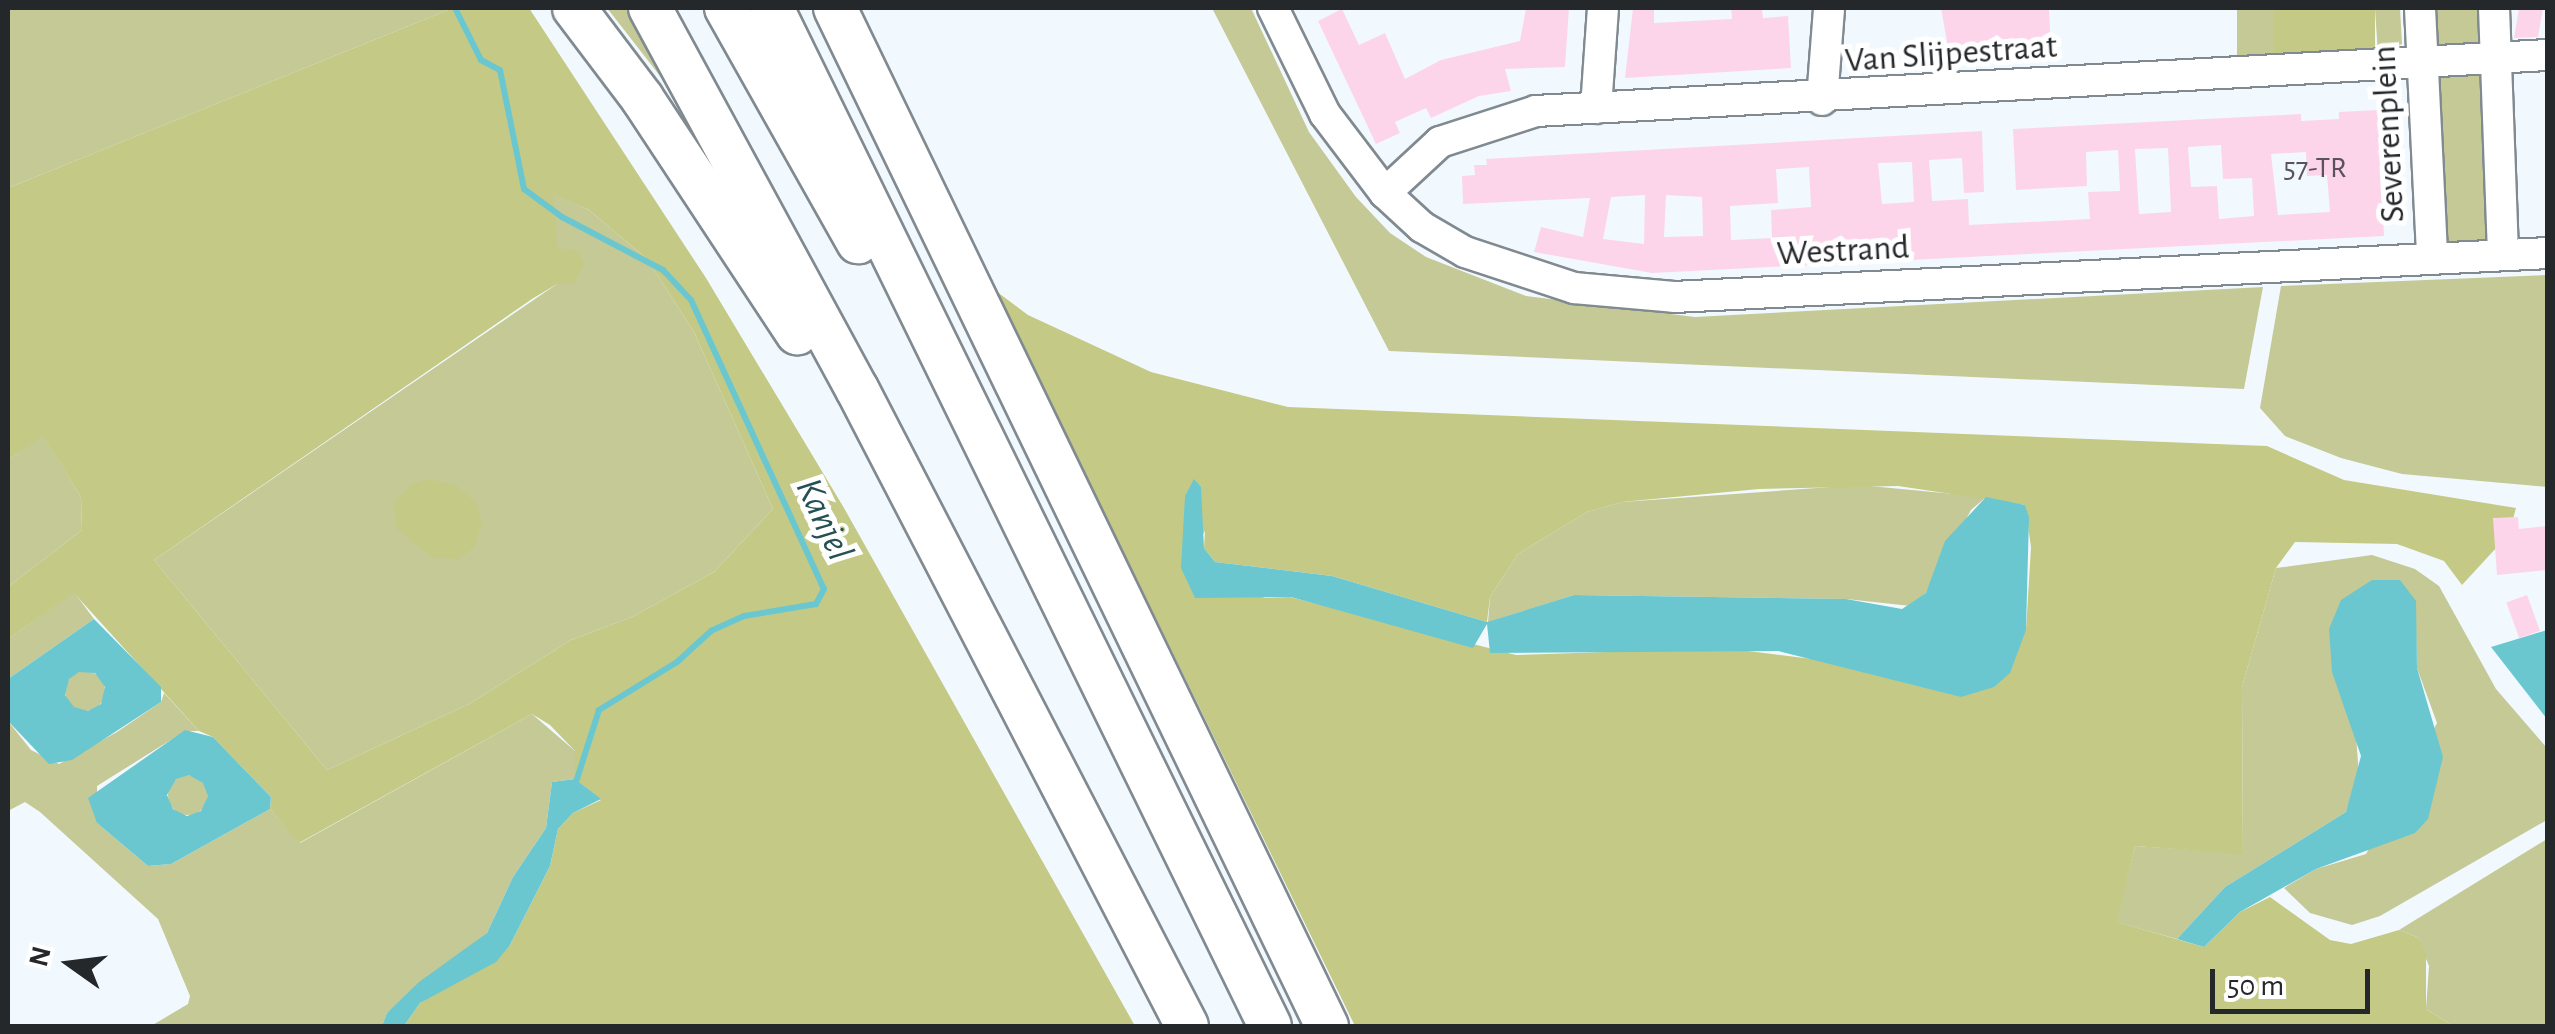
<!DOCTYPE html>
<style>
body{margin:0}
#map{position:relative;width:2555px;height:1034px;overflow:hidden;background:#f1f9ff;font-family:"Alegreya Sans",sans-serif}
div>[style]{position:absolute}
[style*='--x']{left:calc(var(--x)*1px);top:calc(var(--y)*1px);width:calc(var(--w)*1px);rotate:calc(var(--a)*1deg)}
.green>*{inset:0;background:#c4c995;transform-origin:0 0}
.round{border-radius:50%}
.forest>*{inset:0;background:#c4ca86;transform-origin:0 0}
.water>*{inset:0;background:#6ac7d0}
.stream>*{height:6px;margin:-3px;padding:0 3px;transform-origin:3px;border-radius:3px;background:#6ac7d0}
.building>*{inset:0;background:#fdd5eb;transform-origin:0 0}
.roads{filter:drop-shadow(2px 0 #818a90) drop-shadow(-2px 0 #818a90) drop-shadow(0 2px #818a90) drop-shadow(0 -2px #818a90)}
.minor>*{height:30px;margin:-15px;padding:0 15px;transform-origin:15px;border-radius:15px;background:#fff}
.highway>*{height:42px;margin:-21px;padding:0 21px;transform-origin:21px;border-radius:21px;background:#fff}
span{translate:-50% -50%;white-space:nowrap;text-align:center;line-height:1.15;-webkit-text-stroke:10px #fff;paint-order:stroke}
.number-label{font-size:30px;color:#5b535b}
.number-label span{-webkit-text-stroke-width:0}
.street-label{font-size:35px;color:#25282b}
.water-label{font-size:38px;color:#255054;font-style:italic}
.frame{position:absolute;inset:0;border:10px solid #25282b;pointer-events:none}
.north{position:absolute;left:20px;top:914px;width:100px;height:100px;-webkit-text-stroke:8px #fff;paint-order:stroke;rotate:284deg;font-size:28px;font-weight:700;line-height:40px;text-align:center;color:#25282b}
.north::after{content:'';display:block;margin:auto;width:35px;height:45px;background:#25282b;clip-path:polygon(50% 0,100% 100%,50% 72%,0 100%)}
.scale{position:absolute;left:2210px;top:969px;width:160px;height:45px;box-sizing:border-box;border:5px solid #25282b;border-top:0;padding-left:12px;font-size:30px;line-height:35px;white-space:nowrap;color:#25282b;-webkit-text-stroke:8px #fff;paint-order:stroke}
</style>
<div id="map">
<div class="green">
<i style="clip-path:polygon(8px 8px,453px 8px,8px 188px)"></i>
<i style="clip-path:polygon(607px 8px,630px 8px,678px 99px)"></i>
<i style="clip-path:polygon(1212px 8px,1251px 8px,1309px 132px,1356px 197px,1390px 233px,1426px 257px,1526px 296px,1695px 317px,2263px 287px,2244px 389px,1389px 351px)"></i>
<i style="left:2237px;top:8px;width:37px;height:52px"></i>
<i style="clip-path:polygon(2375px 8px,2400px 8px,2402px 44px,2378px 55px)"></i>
<i style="left:2427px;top:8px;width:59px;height:241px"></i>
<i style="clip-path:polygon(552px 193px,589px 210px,647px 259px,694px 332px,773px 509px,714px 572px,632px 617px,571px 640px,469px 704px,327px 770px,154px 560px,557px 284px)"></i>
<i style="clip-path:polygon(2547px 275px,2547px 487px,2402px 474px,2341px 458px,2285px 436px,2260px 408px,2281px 286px)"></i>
<i style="clip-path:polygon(43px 435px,81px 497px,82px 530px,8px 587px,8px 460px)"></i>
<i style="clip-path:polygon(1859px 485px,1986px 497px,1971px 510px,1926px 593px,1911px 606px,1846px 599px,1574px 595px,1488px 622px,1490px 597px,1518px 554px,1587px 512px,1622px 502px)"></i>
<i style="clip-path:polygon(2372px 555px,2415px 569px,2439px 586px,2496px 689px,2547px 748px,2547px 820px,2380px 916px,2352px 925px,2310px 913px,2284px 888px,2316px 869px,2366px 854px,2437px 723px,2417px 668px,2415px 601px,2356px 735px,2359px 776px,2346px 812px,2225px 887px,2177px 939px,2116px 922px,2135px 846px,2243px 853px,2242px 687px,2276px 568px)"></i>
<i style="clip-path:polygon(74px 592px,94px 619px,8px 679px,8px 639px)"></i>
<i class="round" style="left:65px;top:671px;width:40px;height:40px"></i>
<i style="clip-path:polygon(164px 693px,199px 731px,185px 731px,97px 786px,97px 823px,148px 866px,171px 864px,270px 809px,300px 843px,532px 714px,575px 751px,575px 779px,552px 782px,546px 828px,513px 877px,487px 933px,387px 1013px,382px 1026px,151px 1026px,188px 1004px,190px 996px,158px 919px,40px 812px,25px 802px,8px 811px,8px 721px,31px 750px,59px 764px,117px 732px,161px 702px)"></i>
<i class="round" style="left:168px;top:775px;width:40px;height:40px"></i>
<i style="clip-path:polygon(2547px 839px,2547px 1026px,2453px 1026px,2426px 1009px,2429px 966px,2417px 937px,2399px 930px)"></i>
</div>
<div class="forest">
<i style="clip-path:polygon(evenodd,453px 8px,529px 8px,706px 278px,844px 508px,1135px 1026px,404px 1026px,420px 1003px,510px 945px,550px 866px,558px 829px,573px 813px,601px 800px,575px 779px,575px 751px,550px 725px,532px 714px,299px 843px,270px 809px,271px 797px,213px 737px,199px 731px,74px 593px,8px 639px,8px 587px,82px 530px,81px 497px,43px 436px,8px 460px,8px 188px,453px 8px,553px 194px,589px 210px,647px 259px,694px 332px,773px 509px,714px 572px,632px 617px,571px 640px,469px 704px,327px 770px,154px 560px,532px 299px,557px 284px,574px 283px,585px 263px,577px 251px,558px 248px,553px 194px)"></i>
<i style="left:2274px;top:8px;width:101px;height:51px"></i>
<i style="clip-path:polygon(evenodd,996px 291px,1028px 315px,1151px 372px,1288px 407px,2267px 446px,2344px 480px,2516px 508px,2509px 534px,2462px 585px,2444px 561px,2397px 544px,2295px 542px,2276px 568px,2242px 687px,2243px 854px,2135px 846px,2117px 922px,2204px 947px,2240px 912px,2270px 897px,2330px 940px,2351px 944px,2399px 930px,2417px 937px,2426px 952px,2426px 1009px,2453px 1026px,1355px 1026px,996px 291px,1898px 486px,2025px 505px,2031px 547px,2026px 630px,1845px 663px,1724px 648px,1516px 655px,1290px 597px,1265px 598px,1181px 568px,1205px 531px,1204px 548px,1215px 562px,1332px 576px,1487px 622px,1490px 597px,1518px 554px,1587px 512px,1622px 502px,1759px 489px,1898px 486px)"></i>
<i style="clip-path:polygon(428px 479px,457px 486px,477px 503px,482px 523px,474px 548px,457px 559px,431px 557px,397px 529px,393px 505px,408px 487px)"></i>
</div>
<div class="water">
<i style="clip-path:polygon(1194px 479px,1201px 487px,1204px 548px,1215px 562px,1332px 576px,1487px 622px,1574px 595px,1846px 599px,1902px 609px,1926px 593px,1945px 541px,1986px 497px,2025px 505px,2029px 517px,2026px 630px,2010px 673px,1994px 687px,1961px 697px,1778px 651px,1490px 653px,1487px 624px,1473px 648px,1291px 597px,1195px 598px,1181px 568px,1185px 496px)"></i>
<i style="clip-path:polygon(2372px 580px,2400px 580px,2416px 601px,2417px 668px,2443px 757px,2428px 819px,2415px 833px,2316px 869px,2240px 912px,2204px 947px,2177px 939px,2225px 887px,2346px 812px,2361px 756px,2332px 672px,2329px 629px,2341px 600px)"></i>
<i style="clip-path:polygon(evenodd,94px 619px,161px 687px,161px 702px,72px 760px,49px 764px,8px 721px,8px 679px,94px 619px,79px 672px,95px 673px,105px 687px,101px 704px,88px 711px,74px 707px,65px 695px,69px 679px,79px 672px)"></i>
<i style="clip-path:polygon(2547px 630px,2547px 719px,2491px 647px)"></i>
<i style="clip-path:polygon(evenodd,185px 730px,213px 737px,271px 797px,270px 809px,171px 864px,148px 866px,97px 823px,88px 798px,185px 730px,189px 775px,203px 783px,208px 796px,201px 811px,187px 816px,173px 809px,167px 795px,176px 779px,189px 775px)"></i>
<i style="clip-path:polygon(575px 779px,601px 799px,573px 813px,558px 829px,550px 866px,510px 945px,496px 962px,420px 1003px,404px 1026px,382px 1026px,387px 1013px,419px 982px,487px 933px,513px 877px,546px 828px,552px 782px)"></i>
</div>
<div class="stream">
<i style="--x:455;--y:8;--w:58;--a:63.4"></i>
<i style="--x:481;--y:60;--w:21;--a:28"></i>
<i style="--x:500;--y:70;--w:121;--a:78.6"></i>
<i style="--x:524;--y:189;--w:47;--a:36.4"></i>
<i style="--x:562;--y:217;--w:114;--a:27.7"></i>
<i style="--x:663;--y:270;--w:41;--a:47"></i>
<i style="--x:691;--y:300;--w:318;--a:65.3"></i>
<i style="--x:824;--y:589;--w:17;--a:118"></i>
<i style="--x:816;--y:604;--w:73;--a:170.5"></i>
<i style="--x:744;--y:616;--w:36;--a:156"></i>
<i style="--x:711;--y:631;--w:46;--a:137.6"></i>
<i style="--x:677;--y:662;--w:92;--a:148.4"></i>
<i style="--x:599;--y:710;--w:79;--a:107.7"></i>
</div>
<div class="building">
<i style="clip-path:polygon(1526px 8px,1569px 8px,1565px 67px,1505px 69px,1511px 91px,1479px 96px,1431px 118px,1426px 108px,1395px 122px,1400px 133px,1376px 144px,1318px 21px,1342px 9px,1359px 45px,1385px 33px,1405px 79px,1441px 60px,1520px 41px)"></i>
<i style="clip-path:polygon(1633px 8px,1654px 8px,1654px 23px,1732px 19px,1731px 8px,1762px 8px,1763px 18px,1788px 16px,1791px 68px,1625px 78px)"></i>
<i style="clip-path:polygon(1941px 8px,2049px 8px,2051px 54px,1950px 59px)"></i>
<i style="clip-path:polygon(2519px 8px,2543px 8px,2538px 37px,2514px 38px)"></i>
<i style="clip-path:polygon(evenodd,2378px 110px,2384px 236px,1652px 273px,1534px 252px,1541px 227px,1583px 237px,1590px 198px,1463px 204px,1462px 176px,1475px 175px,1474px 165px,1487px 165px,1486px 159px,1982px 131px,1984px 192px,1964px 193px,1962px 158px,1929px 160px,1932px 201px,1968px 199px,1969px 225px,2090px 219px,2088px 192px,2120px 191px,2118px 150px,2086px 152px,2087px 186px,2016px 190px,2013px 129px,2301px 114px,2301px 121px,2339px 119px,2339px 112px,2378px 110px,2221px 145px,2223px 179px,2252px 178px,2254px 216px,2219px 219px,2217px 186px,2191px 187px,2188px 147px,2221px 145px,2378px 110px,2168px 148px,2171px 212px,2139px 214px,2135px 149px,2168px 148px,2378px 110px,2306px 152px,2307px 176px,2327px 175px,2330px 212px,2278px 215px,2271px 154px,2306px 152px,2378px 110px,1912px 162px,1914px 202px,1882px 204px,1878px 163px,1912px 162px,2378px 110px,1809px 167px,1811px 207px,1771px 210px,1772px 238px,1731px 240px,1730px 206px,1778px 203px,1776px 169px,1809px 167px,2378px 110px,1645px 195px,1644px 244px,1603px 239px,1611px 197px,1645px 195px,2378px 110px,1666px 195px,1702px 197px,1703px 236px,1664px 237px,1666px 195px)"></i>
<i style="clip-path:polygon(2518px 517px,2519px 529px,2548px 526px,2548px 570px,2497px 575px,2493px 518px)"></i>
<i style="left:2527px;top:595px;width:38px;height:22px;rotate:70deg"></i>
</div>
<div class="roads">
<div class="minor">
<i style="--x:1273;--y:8;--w:118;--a:63.9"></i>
<i style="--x:1325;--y:114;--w:99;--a:52.8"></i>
<i style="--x:1385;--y:193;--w:50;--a:42.6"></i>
<i style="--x:1422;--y:227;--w:50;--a:30.2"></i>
<i style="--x:1465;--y:252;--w:115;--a:18.3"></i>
<i style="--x:1574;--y:288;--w:100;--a:5.1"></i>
<i style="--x:1674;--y:297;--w:875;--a:-2.88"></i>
<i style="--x:2420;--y:8;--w:249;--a:87.2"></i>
<i style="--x:2494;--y:8;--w:247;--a:87.9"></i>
<i style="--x:1822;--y:100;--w:92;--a:-85.6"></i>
<i style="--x:1596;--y:108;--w:100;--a:-86"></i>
<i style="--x:1385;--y:193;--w:75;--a:-42.8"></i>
<i style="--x:1440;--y:142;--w:101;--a:-17.9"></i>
<i style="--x:1536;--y:111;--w:1014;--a:-3.17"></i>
</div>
<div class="highway">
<i style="--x:574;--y:8;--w:113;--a:52.9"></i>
<i style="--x:642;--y:98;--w:282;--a:56.6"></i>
<i style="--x:650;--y:8;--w:434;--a:61.5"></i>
<i style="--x:857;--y:389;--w:717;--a:62.61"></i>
<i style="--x:726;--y:8;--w:269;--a:60.6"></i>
<i style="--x:772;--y:8;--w:1133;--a:63.93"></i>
<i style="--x:835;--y:8;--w:1131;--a:64.21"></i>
</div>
</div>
<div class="number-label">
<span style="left:2315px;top:168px">57-TR</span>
</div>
<div class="street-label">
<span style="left:1951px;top:54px;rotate:-4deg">Van Slijpestraat</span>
<span style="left:2389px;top:134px;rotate:-93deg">Severenplein</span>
<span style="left:1843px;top:251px;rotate:-3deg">Westrand</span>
</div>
<div class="water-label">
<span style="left:823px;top:520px;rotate:65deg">Kanjel</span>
</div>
<div class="frame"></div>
<div class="north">N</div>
<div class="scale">50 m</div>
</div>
